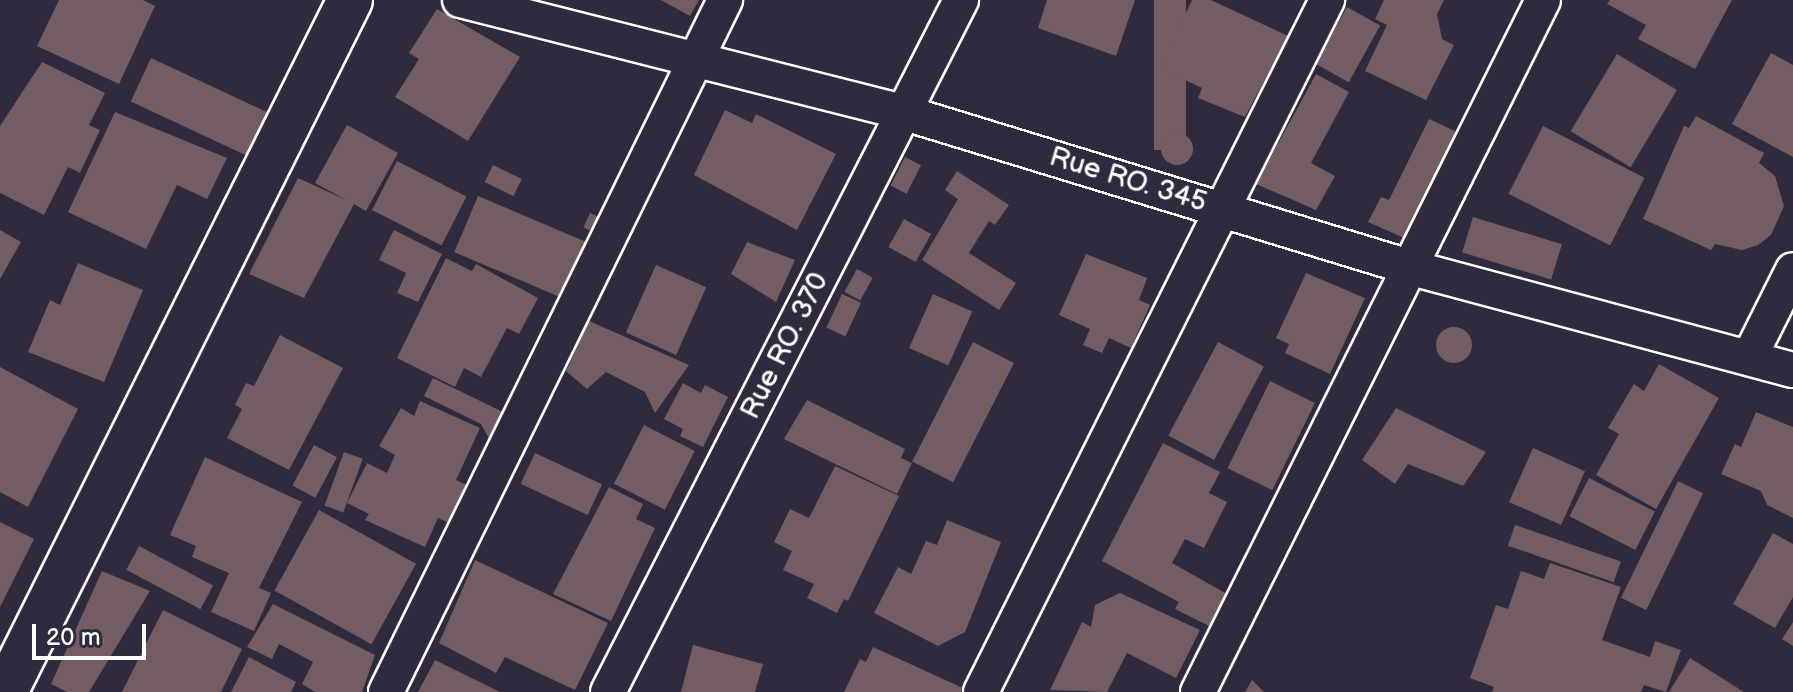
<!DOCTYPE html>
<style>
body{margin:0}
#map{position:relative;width:1793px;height:692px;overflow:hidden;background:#2f2a3d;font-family:"Balsamiq Sans",sans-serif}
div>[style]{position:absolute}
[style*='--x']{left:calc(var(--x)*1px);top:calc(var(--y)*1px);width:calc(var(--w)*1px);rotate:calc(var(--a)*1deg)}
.building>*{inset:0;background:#735c62;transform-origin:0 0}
.round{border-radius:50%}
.roads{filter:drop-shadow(2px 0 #fff) drop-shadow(-2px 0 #fff) drop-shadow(0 2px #fff) drop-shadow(0 -2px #fff)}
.street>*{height:34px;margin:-17px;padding:0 17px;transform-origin:17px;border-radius:17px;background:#2f2a3d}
.secondary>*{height:44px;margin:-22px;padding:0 22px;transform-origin:22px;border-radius:22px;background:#2f2a3d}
span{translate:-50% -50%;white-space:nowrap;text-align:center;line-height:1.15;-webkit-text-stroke:6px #2f2a3d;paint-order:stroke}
.street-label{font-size:28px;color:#fff}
.scale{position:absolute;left:32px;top:624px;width:114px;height:36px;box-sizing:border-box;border:4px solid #fff;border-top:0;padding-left:10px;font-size:24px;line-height:28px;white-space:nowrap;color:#fff;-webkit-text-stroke:6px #2f2a3d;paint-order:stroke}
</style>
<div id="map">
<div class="building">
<i style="clip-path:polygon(59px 0,143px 0,155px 6px,119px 84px,37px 46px)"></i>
<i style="clip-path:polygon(661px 0,699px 0,690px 16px)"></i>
<i style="clip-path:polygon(1047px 0,1135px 0,1116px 56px,1038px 28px)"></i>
<i style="left:1154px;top:0;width:32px;height:150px"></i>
<i style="clip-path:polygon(1192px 0,1211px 0,1288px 36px,1245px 117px,1198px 98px,1202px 88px,1160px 68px)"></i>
<i style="clip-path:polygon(1384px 0,1444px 0,1437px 14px,1442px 39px,1454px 45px,1426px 100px,1365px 71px,1387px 25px,1375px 19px)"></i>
<i style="clip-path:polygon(1610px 0,1732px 0,1695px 69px,1638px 39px,1646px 25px,1607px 4px)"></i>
<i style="left:1347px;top:7px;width:38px;height:65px;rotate:29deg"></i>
<i style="clip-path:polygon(437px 9px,520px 57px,468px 141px,395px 97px,419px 59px,409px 53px)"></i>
<i style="clip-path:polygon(1771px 53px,1793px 65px,1793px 157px,1732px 124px)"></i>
<i style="left:1617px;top:54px;width:70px;height:90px;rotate:31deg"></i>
<i style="left:151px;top:58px;width:133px;height:48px;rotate:25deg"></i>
<i style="clip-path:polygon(42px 62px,105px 93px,89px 125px,100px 130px,80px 173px,68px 167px,44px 215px,0 193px,0 126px)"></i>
<i style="clip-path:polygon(1316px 74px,1349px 92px,1311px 163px,1335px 176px,1316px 210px,1256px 184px)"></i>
<i style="clip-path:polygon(725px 110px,752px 123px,756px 114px,836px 154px,797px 230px,694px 175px)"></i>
<i style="clip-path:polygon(115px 112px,227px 158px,207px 199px,177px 185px,146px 249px,68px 212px)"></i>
<i style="clip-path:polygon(1696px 116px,1764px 153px,1759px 163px,1775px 176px,1784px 206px,1771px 235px,1758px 245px,1742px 250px,1715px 244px,1711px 250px,1643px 219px,1684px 126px,1689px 128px)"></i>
<i style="clip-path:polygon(1429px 119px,1457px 132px,1404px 238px,1368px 222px,1381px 197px,1389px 200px)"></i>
<i style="clip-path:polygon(347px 125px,398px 153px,366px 211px,354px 204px,304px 298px,249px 274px,298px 178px,346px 200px,315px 183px)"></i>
<i style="left:1543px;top:126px;width:114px;height:76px;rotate:27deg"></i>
<i class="round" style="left:1161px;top:133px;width:32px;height:32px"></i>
<i style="left:905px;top:157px;width:18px;height:32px;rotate:27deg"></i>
<i style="left:397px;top:161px;width:78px;height:55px;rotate:27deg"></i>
<i style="left:493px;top:165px;width:32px;height:19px;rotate:26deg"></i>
<i style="clip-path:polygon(957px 171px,1009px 205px,995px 225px,989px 221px,969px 253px,1016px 283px,999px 310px,922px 260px,958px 199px,945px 190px)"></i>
<i style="left:478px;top:196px;width:117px;height:61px;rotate:23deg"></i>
<i style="left:590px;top:213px;width:17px;height:16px;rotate:24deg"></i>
<i style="left:1473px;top:217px;width:93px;height:37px;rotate:17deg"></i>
<i style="left:904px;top:219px;width:31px;height:32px;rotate:29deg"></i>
<i style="clip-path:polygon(0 230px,21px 242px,0 279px)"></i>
<i style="clip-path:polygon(394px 230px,442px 254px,418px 302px,397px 293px,406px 273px,379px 260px)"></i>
<i style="clip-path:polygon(747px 242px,795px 260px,776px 302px,731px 274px)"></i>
<i style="clip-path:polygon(1086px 254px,1147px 278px,1139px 300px,1150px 305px,1131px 348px,1109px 338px,1102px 353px,1083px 345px,1090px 329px,1059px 315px)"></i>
<i style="clip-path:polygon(446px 258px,472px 271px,476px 264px,538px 298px,519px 334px,507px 328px,481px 377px,464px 368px,455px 387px,397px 358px)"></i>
<i style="clip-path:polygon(78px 263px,143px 290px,104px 382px,28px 352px,50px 300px,60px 305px)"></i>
<i style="left:656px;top:265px;width:55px;height:74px;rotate:24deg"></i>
<i style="left:857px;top:269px;width:18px;height:26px;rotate:29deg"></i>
<i style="clip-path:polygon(1306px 273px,1365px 298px,1330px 374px,1285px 353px,1289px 344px,1276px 338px)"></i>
<i style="left:842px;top:294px;width:21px;height:37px;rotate:25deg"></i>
<i style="left:933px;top:294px;width:43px;height:59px;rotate:24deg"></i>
<i style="clip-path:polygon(589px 321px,689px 365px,655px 413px,645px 392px,606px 372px,587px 389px,566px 371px)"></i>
<i class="round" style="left:1436px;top:327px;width:36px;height:36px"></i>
<i style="clip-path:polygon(280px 335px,343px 368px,289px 470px,227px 438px,242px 409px,235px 405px,246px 383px,254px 386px)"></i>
<i style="left:973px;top:342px;width:46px;height:134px;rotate:27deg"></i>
<i style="left:1218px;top:342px;width:52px;height:106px;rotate:28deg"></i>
<i style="clip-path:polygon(1659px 364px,1719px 398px,1656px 509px,1596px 475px,1619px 434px,1608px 428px,1634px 384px,1644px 391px)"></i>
<i style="clip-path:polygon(0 367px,78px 409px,28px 507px,0 492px)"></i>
<i style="clip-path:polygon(433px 378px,513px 417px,490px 440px,481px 424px,424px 396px)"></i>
<i style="left:1270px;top:381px;width:50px;height:97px;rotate:26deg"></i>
<i style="clip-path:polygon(683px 383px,701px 393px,705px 385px,728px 397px,703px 447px,680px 436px,683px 429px,664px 419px)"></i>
<i style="clip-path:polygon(807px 400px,905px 449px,901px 458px,912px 463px,897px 494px,784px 439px)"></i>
<i style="clip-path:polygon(420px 401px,480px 428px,456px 480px,477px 490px,458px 527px,438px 518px,425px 547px,365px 520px,369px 514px,347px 503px,367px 463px,387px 473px,395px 455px,379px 446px,401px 408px,414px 416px)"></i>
<i style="clip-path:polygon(1396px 408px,1486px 452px,1463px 486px,1408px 464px,1395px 484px,1362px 460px)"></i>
<i style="clip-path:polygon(1756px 412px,1793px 427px,1793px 518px,1767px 505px,1761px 491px,1721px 474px,1735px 444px,1741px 447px)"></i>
<i style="left:644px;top:425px;width:57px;height:66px;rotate:27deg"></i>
<i style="clip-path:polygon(1163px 443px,1220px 472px,1209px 493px,1227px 502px,1204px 548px,1185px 539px,1172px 563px,1236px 599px,1219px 631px,1175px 609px,1179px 602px,1102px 561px)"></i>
<i style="left:314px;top:445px;width:26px;height:46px;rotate:28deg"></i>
<i style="left:1533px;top:448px;width:57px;height:59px;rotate:24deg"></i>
<i style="left:344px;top:452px;width:20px;height:57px;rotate:20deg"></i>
<i style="left:535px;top:453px;width:74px;height:34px;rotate:25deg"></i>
<i style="clip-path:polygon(205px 457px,302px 502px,259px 588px,271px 593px,254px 631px,211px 612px,229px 573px,192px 557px,196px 546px,170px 535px)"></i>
<i style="clip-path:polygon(835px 466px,899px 496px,848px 601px,844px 599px,837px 613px,807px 598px,814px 584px,783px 570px,792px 551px,774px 542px,790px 509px,809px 518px)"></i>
<i style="left:1589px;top:478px;width:74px;height:43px;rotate:27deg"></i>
<i style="left:1678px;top:481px;width:28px;height:130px;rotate:26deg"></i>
<i style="clip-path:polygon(609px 487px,643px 504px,636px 519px,655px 528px,611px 621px,553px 594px)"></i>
<i style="left:319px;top:510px;width:111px;height:92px;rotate:29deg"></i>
<i style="clip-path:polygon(947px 520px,1001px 542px,965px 632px,938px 646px,874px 613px,898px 567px,911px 574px,926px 541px,937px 545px)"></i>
<i style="clip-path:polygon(0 522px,34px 539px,0 607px)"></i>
<i style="left:1515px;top:525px;width:112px;height:22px;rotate:19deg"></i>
<i style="clip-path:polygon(1773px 533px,1793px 544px,1793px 597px,1775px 628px,1733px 604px)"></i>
<i style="left:139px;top:546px;width:84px;height:27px;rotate:28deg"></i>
<i style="clip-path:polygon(475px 560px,608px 623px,575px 690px,505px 657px,496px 673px,439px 643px)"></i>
<i style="clip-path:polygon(1550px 563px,1621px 587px,1602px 640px,1650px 657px,1655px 641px,1681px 650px,1666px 692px,1644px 685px,1641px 692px,1492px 692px,1494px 687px,1470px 678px,1496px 605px,1508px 609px,1521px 571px,1544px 579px)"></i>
<i style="clip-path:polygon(102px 571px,150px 591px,89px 692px,67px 692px,51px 684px)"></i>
<i style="clip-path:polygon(1120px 593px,1200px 630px,1176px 678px,1127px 653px,1107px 692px,1050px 690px,1082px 622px,1091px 627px,1095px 605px)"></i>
<i style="clip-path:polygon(273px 604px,375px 655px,362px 692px,315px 692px,302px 684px,313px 662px,279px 644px,272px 659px,247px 647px)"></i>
<i style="clip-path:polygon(163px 610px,242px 649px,221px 692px,122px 692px)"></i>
<i style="clip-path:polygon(1793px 622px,1793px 646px,1782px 639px)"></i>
<i style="clip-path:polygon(693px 645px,763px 664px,755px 692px,681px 692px)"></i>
<i style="clip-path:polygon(873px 647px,963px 688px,961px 692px,844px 692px,860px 659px,866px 662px)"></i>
<i style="clip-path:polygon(249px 657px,296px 682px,291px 692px,231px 692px)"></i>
<i style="clip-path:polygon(1690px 658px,1744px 692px,1669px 692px)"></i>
<i style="clip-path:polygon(435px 660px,500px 692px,418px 692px)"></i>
<i style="clip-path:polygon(1252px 680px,1264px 692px,1245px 692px)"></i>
</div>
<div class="roads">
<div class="street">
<i style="--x:460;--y:0;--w:459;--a:14.2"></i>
<i style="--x:905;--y:113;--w:530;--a:17"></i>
<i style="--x:1412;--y:268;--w:394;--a:15"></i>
<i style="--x:1750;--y:356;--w:96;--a:-63.4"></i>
<i style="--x:386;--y:692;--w:771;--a:-63.9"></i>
<i style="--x:608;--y:692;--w:777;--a:-62.97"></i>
<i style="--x:981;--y:692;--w:774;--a:-63.43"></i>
<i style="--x:1198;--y:692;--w:773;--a:-63.5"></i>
</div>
<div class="secondary">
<i style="--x:5;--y:692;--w:773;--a:-63.5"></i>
</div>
</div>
<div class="street-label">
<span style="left:1128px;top:180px;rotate:17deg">Rue RO. 345</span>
<span style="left:785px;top:346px;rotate:-63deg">Rue RO. 370</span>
</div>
<div class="scale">20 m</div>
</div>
